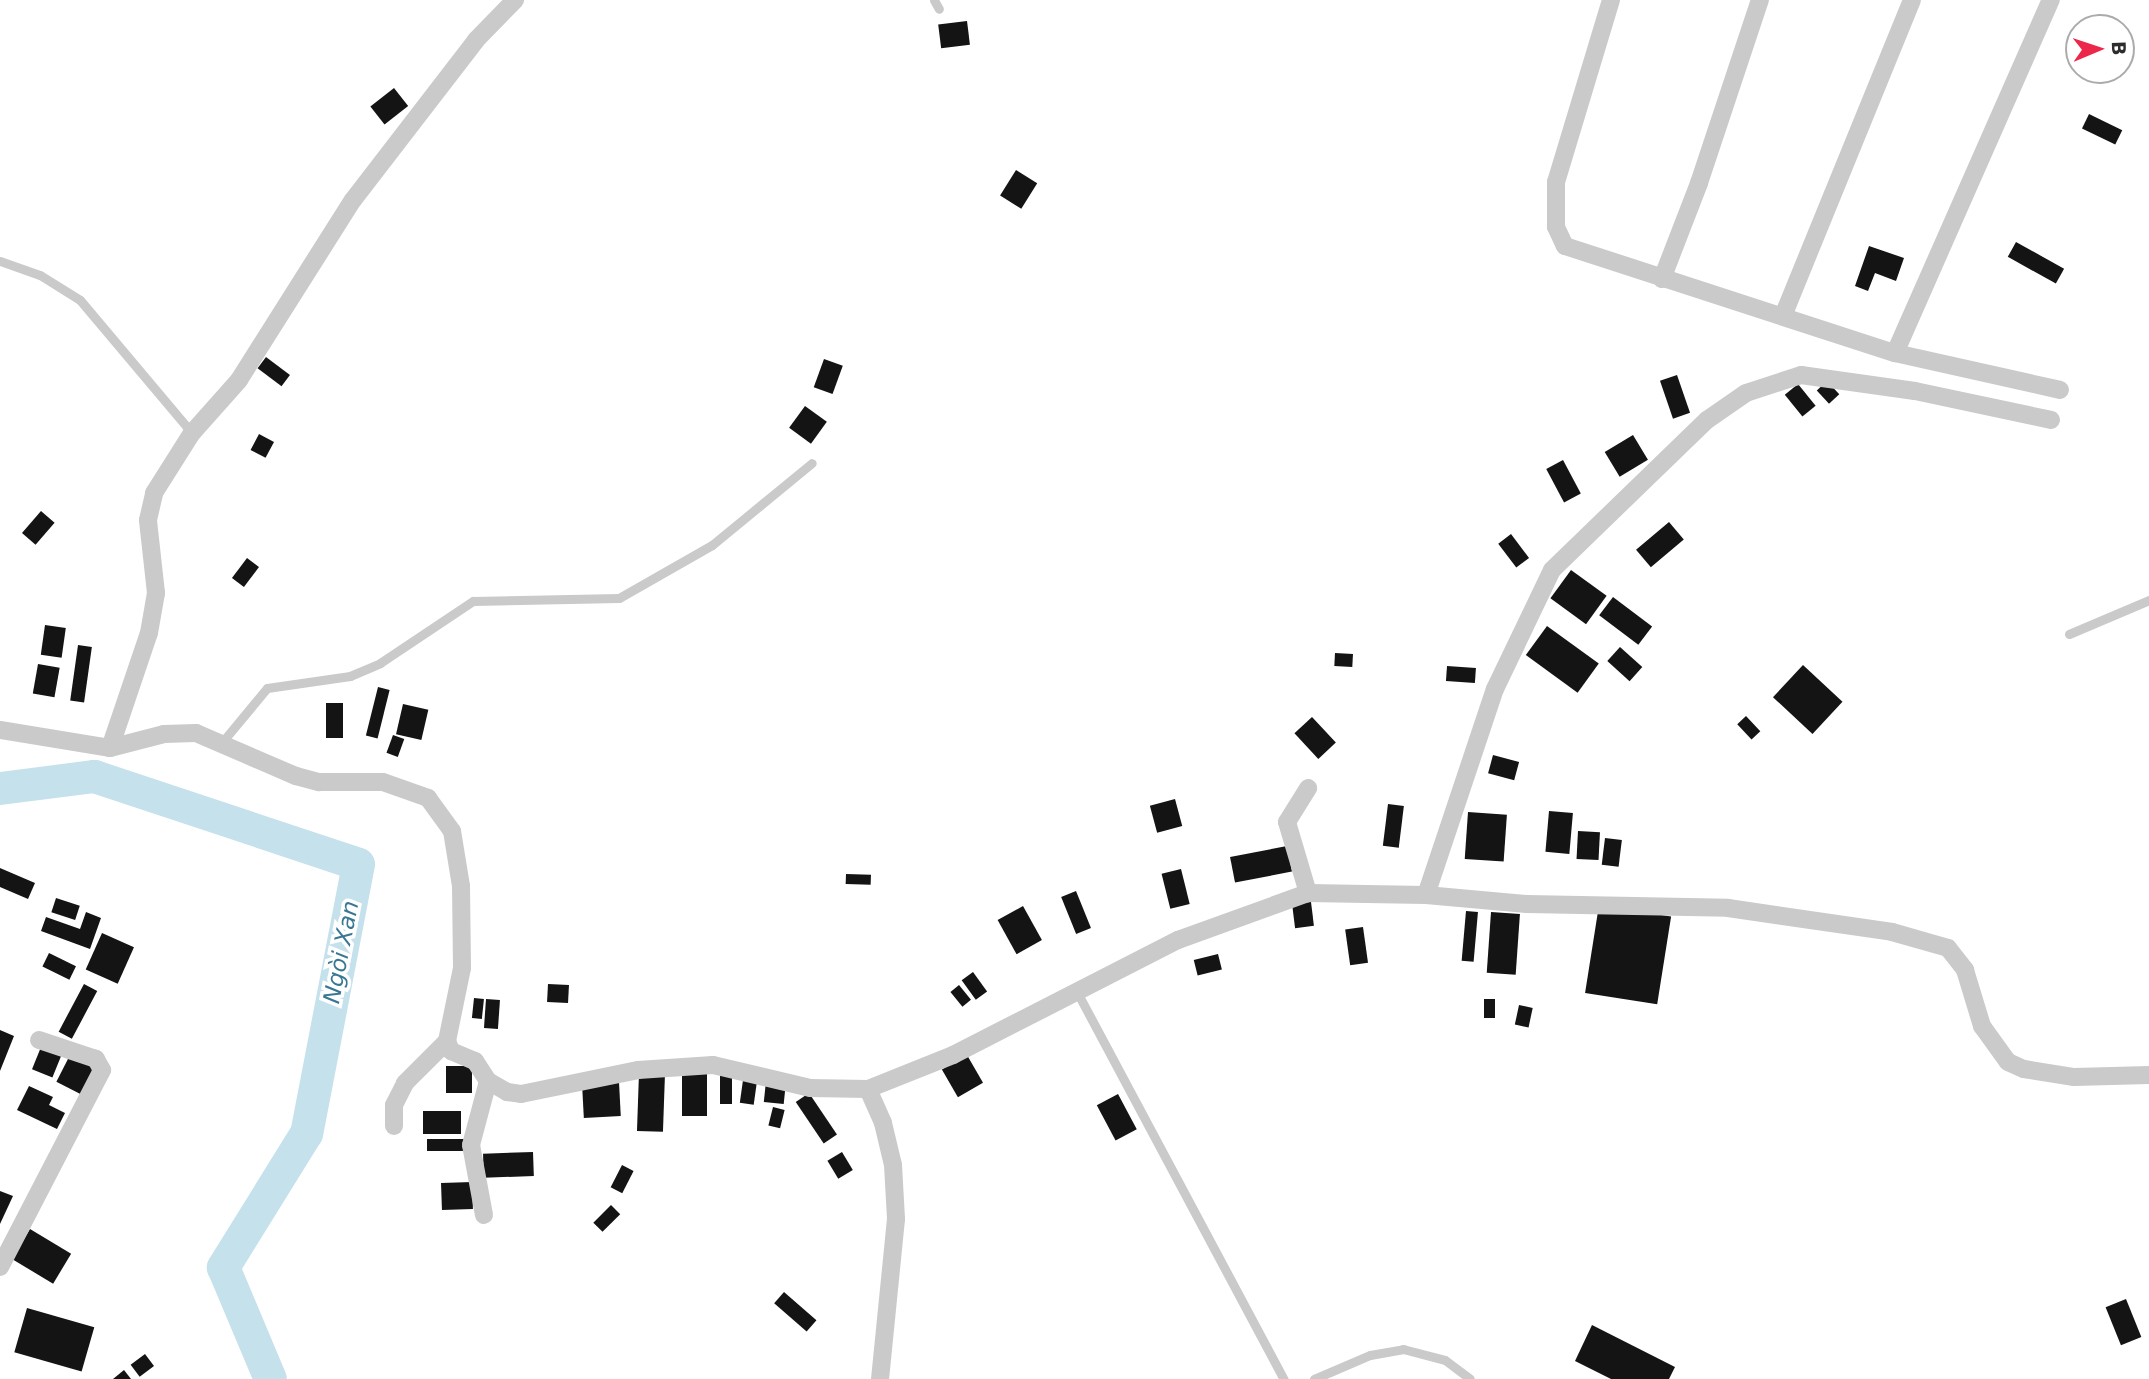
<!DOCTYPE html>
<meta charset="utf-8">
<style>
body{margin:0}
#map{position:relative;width:2149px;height:1379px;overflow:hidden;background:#fff;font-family:"DejaVu Sans",sans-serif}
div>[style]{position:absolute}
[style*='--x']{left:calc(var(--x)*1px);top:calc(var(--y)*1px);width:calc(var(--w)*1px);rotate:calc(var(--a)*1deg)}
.river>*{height:33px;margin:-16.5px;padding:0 16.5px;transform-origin:16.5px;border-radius:16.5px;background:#c5e1ec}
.building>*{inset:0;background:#141414;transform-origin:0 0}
.lane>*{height:9px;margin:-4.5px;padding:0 4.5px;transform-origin:4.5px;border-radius:4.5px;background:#cacaca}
.street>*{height:18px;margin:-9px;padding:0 9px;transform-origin:9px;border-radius:9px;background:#cacaca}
span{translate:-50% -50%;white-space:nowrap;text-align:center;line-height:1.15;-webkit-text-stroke:7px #fff;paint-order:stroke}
.water-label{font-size:23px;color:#387892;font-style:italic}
.north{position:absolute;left:2065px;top:14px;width:70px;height:70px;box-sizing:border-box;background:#fff;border:2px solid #ababab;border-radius:50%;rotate:88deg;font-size:19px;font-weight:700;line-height:28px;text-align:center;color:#2d2d2d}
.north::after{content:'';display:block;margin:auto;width:24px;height:32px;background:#ec2749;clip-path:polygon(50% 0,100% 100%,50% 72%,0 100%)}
</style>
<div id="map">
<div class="river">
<i style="--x:0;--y:788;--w:95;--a:-7.3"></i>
<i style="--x:94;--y:776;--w:278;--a:18.4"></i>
<i style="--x:358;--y:864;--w:274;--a:100.9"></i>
<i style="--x:306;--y:1133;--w:158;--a:121.8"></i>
<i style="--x:223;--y:1267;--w:121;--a:67.2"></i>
</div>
<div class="building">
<i style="left:967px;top:21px;width:24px;height:29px;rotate:83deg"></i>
<i style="left:394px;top:88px;width:23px;height:30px;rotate:52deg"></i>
<i style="left:2089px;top:114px;width:37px;height:16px;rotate:26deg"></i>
<i style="left:1016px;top:170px;width:25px;height:30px;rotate:32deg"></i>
<i style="left:2016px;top:242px;width:55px;height:17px;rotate:29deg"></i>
<i style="clip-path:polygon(1869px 246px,1904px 258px,1896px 281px,1875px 273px,1868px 291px,1855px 286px)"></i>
<i style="left:266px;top:357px;width:30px;height:14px;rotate:37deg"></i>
<i style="left:824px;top:359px;width:20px;height:30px;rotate:20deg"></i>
<i style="left:1677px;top:375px;width:40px;height:18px;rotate:71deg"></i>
<i style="left:1827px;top:381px;width:18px;height:14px;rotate:47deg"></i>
<i style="left:1798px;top:384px;width:28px;height:17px;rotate:51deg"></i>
<i style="left:805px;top:406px;width:27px;height:27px;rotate:36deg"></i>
<i style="left:259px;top:434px;width:17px;height:18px;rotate:28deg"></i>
<i style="left:1633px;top:435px;width:29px;height:33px;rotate:59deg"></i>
<i style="left:1563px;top:460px;width:38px;height:19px;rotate:62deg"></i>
<i style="left:41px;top:511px;width:18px;height:29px;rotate:41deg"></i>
<i style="left:1669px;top:522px;width:23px;height:43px;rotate:50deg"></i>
<i style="left:1511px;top:534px;width:30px;height:16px;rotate:53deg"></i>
<i style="left:247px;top:558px;width:15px;height:25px;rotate:37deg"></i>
<i style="left:1571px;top:570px;width:44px;height:35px;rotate:36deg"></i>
<i style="left:1613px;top:597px;width:49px;height:23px;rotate:37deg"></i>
<i style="left:45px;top:625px;width:21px;height:30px;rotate:8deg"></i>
<i style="left:1547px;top:626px;width:64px;height:36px;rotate:36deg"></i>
<i style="left:78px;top:645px;width:14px;height:56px;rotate:8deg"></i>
<i style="left:1620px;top:647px;width:30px;height:19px;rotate:42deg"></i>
<i style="left:1335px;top:653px;width:18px;height:13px;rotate:3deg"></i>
<i style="left:38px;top:664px;width:22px;height:30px;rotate:10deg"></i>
<i style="left:1803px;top:665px;width:54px;height:44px;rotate:43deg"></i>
<i style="left:1447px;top:666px;width:29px;height:15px;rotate:4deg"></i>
<i style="left:378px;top:687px;width:12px;height:50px;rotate:14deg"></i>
<i style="left:326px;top:703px;width:17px;height:35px"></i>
<i style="left:403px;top:704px;width:26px;height:31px;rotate:13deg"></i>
<i style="left:1746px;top:716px;width:21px;height:12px;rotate:47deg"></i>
<i style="left:1312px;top:717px;width:35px;height:24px;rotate:47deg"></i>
<i style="left:393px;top:735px;width:12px;height:19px;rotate:20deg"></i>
<i style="left:1493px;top:755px;width:27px;height:19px;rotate:15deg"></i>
<i style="left:1175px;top:799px;width:28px;height:26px;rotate:75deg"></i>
<i style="left:1388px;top:804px;width:16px;height:42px;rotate:7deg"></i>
<i style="left:1549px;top:811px;width:24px;height:41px;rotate:5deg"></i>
<i style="left:1468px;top:812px;width:39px;height:47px;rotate:4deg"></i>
<i style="left:1578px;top:831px;width:22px;height:28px;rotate:3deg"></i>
<i style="left:1605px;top:838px;width:17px;height:27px;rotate:7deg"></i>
<i style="left:1287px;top:846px;width:26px;height:58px;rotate:79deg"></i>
<i style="clip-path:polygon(0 868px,35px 883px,28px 899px,0 887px)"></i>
<i style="left:1181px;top:869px;width:36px;height:20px;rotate:76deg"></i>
<i style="left:846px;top:874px;width:25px;height:10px;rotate:2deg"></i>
<i style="left:1076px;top:891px;width:40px;height:16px;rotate:68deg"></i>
<i style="left:56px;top:898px;width:25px;height:15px;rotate:18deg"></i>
<i style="left:1311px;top:902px;width:24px;height:19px;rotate:83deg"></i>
<i style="left:1599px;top:905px;width:73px;height:89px;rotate:9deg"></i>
<i style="left:1023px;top:906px;width:39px;height:29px;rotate:61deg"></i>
<i style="left:1466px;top:911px;width:12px;height:50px;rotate:5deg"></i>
<i style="clip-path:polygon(86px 912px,101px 918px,90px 949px,41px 931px,46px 917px,80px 929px)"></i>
<i style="left:1491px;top:912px;width:29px;height:61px;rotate:4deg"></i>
<i style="left:1363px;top:927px;width:36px;height:18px;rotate:82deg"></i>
<i style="left:102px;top:933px;width:35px;height:40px;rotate:24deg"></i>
<i style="left:49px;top:953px;width:30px;height:15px;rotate:26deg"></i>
<i style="left:1218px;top:954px;width:16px;height:25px;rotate:76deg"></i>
<i style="left:973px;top:972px;width:24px;height:14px;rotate:54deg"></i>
<i style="left:84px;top:984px;width:15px;height:54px;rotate:28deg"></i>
<i style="left:548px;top:984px;width:21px;height:18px;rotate:3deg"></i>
<i style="left:959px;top:985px;width:19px;height:11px;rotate:51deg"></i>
<i style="left:474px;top:998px;width:10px;height:20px;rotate:6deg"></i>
<i style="left:486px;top:999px;width:14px;height:29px;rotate:4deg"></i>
<i style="left:1495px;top:999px;width:19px;height:11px;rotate:90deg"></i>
<i style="left:1519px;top:1005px;width:14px;height:20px;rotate:12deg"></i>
<i style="clip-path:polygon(0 1030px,14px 1036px,0 1071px)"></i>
<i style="left:41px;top:1047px;width:22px;height:24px;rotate:22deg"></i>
<i style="left:70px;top:1055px;width:28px;height:30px;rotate:27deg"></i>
<i style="left:967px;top:1055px;width:32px;height:29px;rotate:60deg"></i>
<i style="left:446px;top:1066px;width:26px;height:27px"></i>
<i style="left:682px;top:1069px;width:25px;height:47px"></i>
<i style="left:639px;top:1073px;width:26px;height:58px;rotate:2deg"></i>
<i style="left:720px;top:1073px;width:12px;height:31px"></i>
<i style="left:744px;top:1073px;width:14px;height:30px;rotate:8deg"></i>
<i style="left:766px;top:1081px;width:20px;height:21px;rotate:6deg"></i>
<i style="left:619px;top:1082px;width:34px;height:37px;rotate:87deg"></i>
<i style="clip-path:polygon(29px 1086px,53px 1097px,49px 1105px,65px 1113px,57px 1129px,17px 1110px)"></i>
<i style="left:809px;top:1093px;width:50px;height:16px;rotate:56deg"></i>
<i style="left:1118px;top:1094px;width:40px;height:24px;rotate:62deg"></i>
<i style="left:773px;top:1107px;width:12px;height:19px;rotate:14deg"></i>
<i style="left:461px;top:1111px;width:23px;height:38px;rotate:90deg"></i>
<i style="left:465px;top:1139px;width:12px;height:38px;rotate:90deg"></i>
<i style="left:533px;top:1152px;width:24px;height:50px;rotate:88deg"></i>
<i style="left:842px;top:1152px;width:21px;height:17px;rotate:59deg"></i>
<i style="left:622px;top:1165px;width:13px;height:25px;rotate:27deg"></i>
<i style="left:472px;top:1182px;width:27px;height:31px;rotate:88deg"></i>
<i style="clip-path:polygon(0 1191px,13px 1196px,0 1224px)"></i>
<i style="left:611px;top:1205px;width:13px;height:25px;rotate:45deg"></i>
<i style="left:30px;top:1229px;width:48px;height:35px;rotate:31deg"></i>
<i style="left:784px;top:1292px;width:43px;height:15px;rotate:41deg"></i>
<i style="left:2126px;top:1299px;width:41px;height:22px;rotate:68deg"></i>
<i style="left:27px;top:1308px;width:70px;height:46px;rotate:16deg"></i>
<i style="clip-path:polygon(1592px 1325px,1675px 1367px,1669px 1379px,1611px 1379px,1575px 1361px)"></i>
<i style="left:145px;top:1354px;width:15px;height:18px;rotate:53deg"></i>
<i style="clip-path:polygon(124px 1370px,131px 1379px,113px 1379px)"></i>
</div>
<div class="lane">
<i style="--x:934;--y:0;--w:10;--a:61"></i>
<i style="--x:0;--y:261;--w:42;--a:19.3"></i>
<i style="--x:40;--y:275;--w:47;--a:32"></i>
<i style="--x:80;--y:300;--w:174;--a:49.9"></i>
<i style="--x:2069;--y:634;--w:87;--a:-23"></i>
<i style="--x:223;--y:741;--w:69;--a:-50.3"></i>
<i style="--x:267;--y:688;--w:84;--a:-8.2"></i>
<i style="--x:350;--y:676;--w:33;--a:-23"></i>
<i style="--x:380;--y:663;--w:112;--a:-33.7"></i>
<i style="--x:473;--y:601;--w:146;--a:-1.2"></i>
<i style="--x:619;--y:598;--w:107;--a:-29.7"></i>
<i style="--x:712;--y:545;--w:129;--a:-39.4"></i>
<i style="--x:1077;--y:992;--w:439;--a:61.9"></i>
<i style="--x:1314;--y:1379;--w:61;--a:-23.2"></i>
<i style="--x:1370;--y:1355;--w:34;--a:-10"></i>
<i style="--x:1403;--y:1349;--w:43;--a:14.7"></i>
<i style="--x:1445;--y:1360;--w:31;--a:37"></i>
</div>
<div class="street">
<i style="--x:1611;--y:0;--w:190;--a:106.8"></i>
<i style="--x:1556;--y:182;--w:45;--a:90"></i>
<i style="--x:1556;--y:227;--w:21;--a:65"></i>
<i style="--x:1565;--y:246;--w:347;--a:18"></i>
<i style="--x:1895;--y:353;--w:169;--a:12.6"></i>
<i style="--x:1662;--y:279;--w:103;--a:-68.9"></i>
<i style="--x:1699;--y:183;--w:193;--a:-71.6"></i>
<i style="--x:1783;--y:316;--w:341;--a:-67.8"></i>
<i style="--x:1895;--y:353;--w:386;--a:-66.2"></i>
<i style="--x:0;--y:730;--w:111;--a:9.3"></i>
<i style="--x:110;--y:748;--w:56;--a:-14.5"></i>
<i style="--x:164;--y:734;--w:32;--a:-2"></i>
<i style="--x:196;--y:733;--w:109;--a:23.3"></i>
<i style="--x:296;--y:776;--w:24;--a:15"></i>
<i style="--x:319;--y:782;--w:64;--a:0"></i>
<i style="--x:383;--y:782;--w:48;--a:19.6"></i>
<i style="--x:428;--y:798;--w:41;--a:54"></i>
<i style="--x:452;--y:831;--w:56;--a:80.7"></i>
<i style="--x:461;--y:886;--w:82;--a:89.3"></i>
<i style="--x:462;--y:968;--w:75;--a:101.6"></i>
<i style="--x:447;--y:1041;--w:11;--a:68"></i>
<i style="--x:451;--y:1051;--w:26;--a:23"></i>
<i style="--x:475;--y:1061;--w:24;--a:57"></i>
<i style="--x:488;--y:1081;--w:22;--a:30"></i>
<i style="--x:507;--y:1092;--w:14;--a:8"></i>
<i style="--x:521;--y:1094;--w:119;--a:-11.6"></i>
<i style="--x:638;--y:1070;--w:75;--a:-3.8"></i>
<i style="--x:713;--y:1065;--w:100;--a:13.3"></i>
<i style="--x:810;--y:1088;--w:58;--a:1"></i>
<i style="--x:868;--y:1089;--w:92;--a:-21.8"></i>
<i style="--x:953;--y:1055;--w:253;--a:-27.1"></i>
<i style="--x:1178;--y:940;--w:138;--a:-19.9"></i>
<i style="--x:1308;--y:893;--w:118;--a:1"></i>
<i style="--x:1426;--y:895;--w:101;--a:5.1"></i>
<i style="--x:1527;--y:904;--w:201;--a:1.1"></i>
<i style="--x:1728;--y:908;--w:166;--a:8.3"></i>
<i style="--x:1892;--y:932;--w:58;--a:15.9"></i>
<i style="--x:1948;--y:948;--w:28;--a:52"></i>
<i style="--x:1965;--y:970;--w:59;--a:73.1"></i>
<i style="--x:1982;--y:1026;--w:44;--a:54.2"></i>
<i style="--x:2008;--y:1062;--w:17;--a:24"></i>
<i style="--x:2024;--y:1069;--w:51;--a:9.1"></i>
<i style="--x:2074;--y:1077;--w:75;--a:-1.5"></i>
<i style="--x:110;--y:748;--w:121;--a:-71.3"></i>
<i style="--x:149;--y:633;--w:41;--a:-80.1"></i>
<i style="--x:156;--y:593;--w:73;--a:-96.3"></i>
<i style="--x:148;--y:520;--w:28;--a:-77"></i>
<i style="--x:154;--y:493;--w:71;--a:-57.7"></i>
<i style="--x:192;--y:433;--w:71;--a:-48.4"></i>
<i style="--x:239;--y:380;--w:213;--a:-57.7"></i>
<i style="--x:353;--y:200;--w:202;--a:-52.4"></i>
<i style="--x:476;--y:40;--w:56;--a:-45.7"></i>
<i style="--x:1308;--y:893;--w:74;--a:-106.5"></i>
<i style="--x:1287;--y:822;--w:40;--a:-58"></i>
<i style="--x:1426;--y:895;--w:217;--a:-71.5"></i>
<i style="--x:1495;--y:689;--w:132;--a:-64.4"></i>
<i style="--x:1552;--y:570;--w:216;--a:-44.1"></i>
<i style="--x:1707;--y:420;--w:47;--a:-34.7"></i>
<i style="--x:1746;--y:393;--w:58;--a:-18.1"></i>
<i style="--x:1801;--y:375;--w:115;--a:8"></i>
<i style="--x:1915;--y:391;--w:139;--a:12"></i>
<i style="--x:868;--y:1089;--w:37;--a:66"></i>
<i style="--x:883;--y:1123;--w:43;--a:76.6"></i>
<i style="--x:893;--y:1165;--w:54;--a:86.8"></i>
<i style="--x:896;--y:1219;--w:161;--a:95.7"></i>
<i style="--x:394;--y:1126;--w:21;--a:-90"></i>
<i style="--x:394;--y:1105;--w:25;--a:-63"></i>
<i style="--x:405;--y:1083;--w:59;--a:-45"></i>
<i style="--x:484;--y:1215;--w:71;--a:-100.5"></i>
<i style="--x:471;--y:1145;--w:66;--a:-75.1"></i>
<i style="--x:0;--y:1267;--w:222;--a:-62.6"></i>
<i style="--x:102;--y:1070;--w:13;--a:-119"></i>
<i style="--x:96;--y:1059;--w:60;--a:-161.6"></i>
</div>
<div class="water-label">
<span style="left:341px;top:952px;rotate:-79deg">Ngòi Xan</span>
</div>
<div class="north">B</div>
</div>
